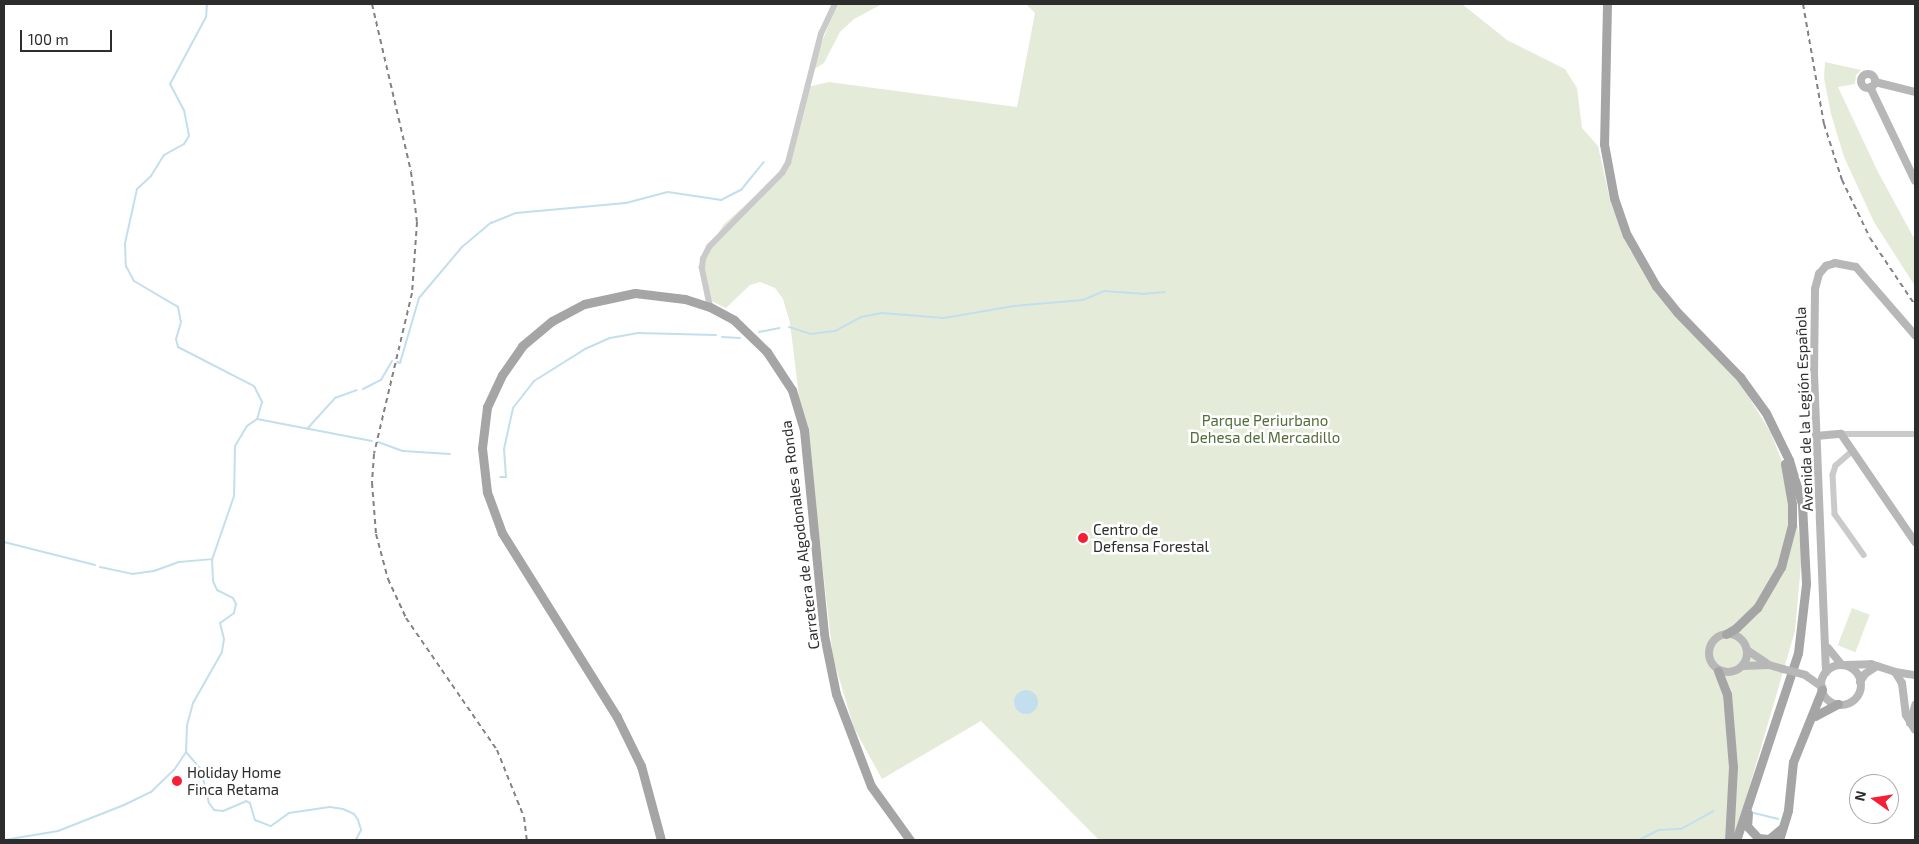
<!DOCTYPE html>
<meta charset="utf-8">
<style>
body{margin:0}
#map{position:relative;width:1919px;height:844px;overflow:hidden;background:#fff;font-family:"Exo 2",sans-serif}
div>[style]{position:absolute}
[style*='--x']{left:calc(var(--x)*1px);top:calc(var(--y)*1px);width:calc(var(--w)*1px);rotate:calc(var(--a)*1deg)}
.green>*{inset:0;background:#e4ecd9;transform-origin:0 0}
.water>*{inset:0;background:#c3dfee}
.round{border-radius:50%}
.stream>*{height:2px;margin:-1px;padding:0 1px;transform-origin:1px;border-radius:1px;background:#c3dfee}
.street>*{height:5.5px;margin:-2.75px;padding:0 2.75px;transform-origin:2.75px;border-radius:2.75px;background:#cacaca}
.secondary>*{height:8px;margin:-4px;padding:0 4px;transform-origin:4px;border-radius:4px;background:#b7b7b7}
.secondary>.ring{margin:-4px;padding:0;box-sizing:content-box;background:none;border:8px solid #b7b7b7;border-radius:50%}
.primary>*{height:9px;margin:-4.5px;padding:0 4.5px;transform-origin:4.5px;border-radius:4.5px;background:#a5a5a5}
.rail>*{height:2px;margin-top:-1px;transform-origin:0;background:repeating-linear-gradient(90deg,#828282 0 5px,transparent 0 9px)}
.secondary-bridge>*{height:8px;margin:-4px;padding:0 4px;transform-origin:4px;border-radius:4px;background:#b7b7b7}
.dots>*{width:14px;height:14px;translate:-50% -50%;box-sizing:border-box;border:2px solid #fff;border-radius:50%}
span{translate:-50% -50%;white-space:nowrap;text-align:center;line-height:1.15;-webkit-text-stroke:5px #fff;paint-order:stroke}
.street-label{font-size:15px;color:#2d2d2d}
.park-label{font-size:15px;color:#526c37}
.poi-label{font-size:15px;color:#2d2d2d}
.left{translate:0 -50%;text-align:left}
.frame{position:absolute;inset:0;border:5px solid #2d2d2d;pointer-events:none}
.north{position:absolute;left:1849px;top:774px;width:50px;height:50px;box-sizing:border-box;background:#fff;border:1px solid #ababab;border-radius:50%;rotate:283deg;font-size:14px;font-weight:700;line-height:20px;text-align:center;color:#2d2d2d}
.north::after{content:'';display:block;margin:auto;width:18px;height:22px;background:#f51e35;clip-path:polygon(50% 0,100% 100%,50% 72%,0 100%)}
.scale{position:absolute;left:20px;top:30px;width:92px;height:22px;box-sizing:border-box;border:2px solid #2d2d2d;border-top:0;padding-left:6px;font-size:15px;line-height:18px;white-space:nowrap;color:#2d2d2d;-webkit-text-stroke:4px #fff;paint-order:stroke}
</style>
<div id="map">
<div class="green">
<i style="clip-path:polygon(837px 4px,882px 4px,854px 19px,840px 32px,824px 63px,810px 72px)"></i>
<i style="clip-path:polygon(1026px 4px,1462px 4px,1507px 40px,1565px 69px,1577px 88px,1582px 128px,1598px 146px,1610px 200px,1630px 250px,1744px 389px,1771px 433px,1791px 485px,1802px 554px,1795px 631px,1734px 840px,1099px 840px,981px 721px,882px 779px,854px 728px,833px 658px,807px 429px,799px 397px,790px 323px,783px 299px,775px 288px,760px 282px,750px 285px,726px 308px,705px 298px,702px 267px,706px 253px,724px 224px,778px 176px,786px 162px,807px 87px,829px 82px,1017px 107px,1035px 13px)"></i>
<i style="clip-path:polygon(1825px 62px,1861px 70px,1856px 75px,1855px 84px,1838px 87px,1878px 172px,1915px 240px,1915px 286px,1874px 222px,1844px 157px,1831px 114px,1824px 78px)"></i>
<i style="left:1852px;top:608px;width:19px;height:40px;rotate:21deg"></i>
</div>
<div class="water">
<i class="round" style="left:1014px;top:690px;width:24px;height:24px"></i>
</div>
<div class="stream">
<i style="--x:207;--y:4;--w:13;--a:94"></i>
<i style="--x:206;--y:17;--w:76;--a:118.2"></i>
<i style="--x:170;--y:84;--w:30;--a:62"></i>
<i style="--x:184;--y:110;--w:26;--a:79"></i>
<i style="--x:189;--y:136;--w:9;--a:122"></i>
<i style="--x:184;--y:144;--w:23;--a:151"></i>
<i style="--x:164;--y:155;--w:25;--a:122"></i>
<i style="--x:151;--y:176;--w:19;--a:137"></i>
<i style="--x:137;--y:189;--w:55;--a:102.5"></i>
<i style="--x:125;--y:243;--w:23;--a:88"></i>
<i style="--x:126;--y:266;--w:17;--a:62"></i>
<i style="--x:134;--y:281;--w:51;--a:30.6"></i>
<i style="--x:178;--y:307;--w:15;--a:79"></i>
<i style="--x:181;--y:322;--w:18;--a:106"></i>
<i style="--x:176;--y:339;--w:8;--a:76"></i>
<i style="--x:178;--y:347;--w:85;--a:27.2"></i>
<i style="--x:254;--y:386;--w:18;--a:63"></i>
<i style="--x:262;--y:402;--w:18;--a:106"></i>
<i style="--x:257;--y:419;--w:12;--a:145"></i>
<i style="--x:247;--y:426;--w:23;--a:121"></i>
<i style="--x:235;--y:446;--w:50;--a:91.1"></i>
<i style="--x:234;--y:496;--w:68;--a:109"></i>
<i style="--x:212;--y:560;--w:21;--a:87"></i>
<i style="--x:213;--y:581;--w:10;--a:66"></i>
<i style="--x:217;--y:590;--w:18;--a:27"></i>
<i style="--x:233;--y:598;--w:7;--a:63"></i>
<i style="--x:236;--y:604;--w:9;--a:103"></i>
<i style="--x:234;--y:613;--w:17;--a:144"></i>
<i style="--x:220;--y:623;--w:16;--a:76"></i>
<i style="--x:224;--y:639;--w:13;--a:99"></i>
<i style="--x:222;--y:652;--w:59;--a:119.6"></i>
<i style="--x:193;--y:703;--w:23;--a:105"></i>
<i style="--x:187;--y:725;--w:27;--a:92"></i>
<i style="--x:186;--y:752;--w:23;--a:49"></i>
<i style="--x:201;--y:769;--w:35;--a:77"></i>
<i style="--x:209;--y:803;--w:9;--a:54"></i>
<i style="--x:214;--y:810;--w:9;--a:6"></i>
<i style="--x:223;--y:811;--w:25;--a:-23"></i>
<i style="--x:246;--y:801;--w:4;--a:27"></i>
<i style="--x:250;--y:803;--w:18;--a:74"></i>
<i style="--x:255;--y:820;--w:17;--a:21"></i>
<i style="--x:271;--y:826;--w:22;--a:-36"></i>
<i style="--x:289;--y:813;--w:41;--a:-8.3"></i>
<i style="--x:330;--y:807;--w:13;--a:9"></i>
<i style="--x:343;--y:809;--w:12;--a:24"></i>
<i style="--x:354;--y:814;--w:7;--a:56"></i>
<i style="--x:358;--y:820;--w:10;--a:73"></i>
<i style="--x:361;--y:830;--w:11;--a:117"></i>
<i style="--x:789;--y:327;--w:22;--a:18"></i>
<i style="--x:810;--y:334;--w:16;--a:-7"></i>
<i style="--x:826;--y:332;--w:9;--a:-6"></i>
<i style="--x:835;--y:331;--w:30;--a:-28"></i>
<i style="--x:861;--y:317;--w:21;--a:-11"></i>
<i style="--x:882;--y:313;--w:62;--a:4.6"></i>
<i style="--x:944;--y:318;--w:71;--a:-9.7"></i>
<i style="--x:1014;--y:306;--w:69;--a:-5"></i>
<i style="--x:1083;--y:300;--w:23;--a:-23"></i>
<i style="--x:1104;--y:291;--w:39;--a:4"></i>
<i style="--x:1143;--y:294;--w:22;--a:-5"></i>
<i style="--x:759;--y:332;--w:21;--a:-11"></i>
<i style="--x:722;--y:337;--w:18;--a:3"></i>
<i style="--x:397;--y:362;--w:3;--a:18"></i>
<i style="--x:400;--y:363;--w:68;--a:-73.7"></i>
<i style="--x:419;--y:298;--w:67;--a:-49.9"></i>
<i style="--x:462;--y:247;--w:38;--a:-40"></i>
<i style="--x:491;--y:223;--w:27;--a:-22"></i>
<i style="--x:516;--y:213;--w:110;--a:-5.2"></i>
<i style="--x:626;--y:203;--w:43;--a:-14.7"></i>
<i style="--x:668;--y:192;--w:54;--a:8.6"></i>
<i style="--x:721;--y:200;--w:22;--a:-27"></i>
<i style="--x:741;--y:190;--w:36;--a:-51"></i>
<i style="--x:363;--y:389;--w:20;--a:-27"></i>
<i style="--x:381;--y:380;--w:22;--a:-60"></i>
<i style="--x:257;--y:419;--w:117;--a:10.8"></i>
<i style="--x:307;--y:429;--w:42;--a:-47.9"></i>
<i style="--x:335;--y:398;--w:23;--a:-20"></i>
<i style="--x:378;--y:442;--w:27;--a:20"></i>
<i style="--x:403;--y:451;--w:47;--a:3.7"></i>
<i style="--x:500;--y:477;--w:6;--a:0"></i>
<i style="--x:506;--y:477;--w:28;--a:-94"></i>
<i style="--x:504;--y:449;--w:42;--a:-77.6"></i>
<i style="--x:513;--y:408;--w:34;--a:-52"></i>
<i style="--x:534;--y:381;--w:60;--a:-32.1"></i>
<i style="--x:585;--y:349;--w:27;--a:-24"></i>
<i style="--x:610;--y:338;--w:27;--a:-10"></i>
<i style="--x:637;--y:333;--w:79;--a:1.5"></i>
<i style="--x:4;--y:542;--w:94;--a:14.2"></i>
<i style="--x:100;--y:567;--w:33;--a:12"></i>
<i style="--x:132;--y:574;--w:22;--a:-8"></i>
<i style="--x:154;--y:571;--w:27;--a:-20"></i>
<i style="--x:179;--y:562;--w:33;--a:-5"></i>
<i style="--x:1754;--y:813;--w:25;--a:14"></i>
<i style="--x:4;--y:840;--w:55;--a:-9.5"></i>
<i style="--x:58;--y:831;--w:71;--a:-21.5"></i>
<i style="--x:124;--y:805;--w:30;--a:-26"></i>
<i style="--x:151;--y:792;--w:32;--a:-44"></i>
<i style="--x:174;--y:770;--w:22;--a:-56"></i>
<i style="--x:1639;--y:840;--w:22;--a:-27"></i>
<i style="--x:1659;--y:830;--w:22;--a:-3"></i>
<i style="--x:1681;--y:829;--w:37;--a:-29"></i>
</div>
<div class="street">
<i style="--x:710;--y:307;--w:40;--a:-102"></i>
<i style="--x:702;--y:268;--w:9;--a:-84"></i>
<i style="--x:703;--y:259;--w:13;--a:-63"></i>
<i style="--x:709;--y:247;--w:104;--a:-45.4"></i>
<i style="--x:782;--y:173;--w:12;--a:-59"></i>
<i style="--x:788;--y:163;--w:133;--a:-75.7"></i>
<i style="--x:821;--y:34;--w:33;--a:-65"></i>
<i style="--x:1841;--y:434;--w:74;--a:0"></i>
<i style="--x:1852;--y:452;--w:21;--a:139"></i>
<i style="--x:1836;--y:466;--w:9;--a:108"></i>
<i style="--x:1833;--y:475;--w:39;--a:87"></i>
<i style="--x:1835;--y:514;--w:50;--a:54.7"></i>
</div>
<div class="secondary">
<i class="ring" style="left:1861px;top:74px;width:6px;height:6px"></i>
<i style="--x:1875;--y:82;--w:41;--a:14"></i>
<i style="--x:1870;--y:87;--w:104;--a:64.4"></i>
<i style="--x:1816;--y:436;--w:25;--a:-5"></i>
<i style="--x:1841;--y:434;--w:131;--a:55.6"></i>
<i class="ring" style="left:1709px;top:634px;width:30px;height:30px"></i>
<i style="--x:1828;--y:648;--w:22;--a:51"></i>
<i style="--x:1747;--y:650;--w:23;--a:34"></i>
<i style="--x:1846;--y:665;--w:25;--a:-2"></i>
<i style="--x:1871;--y:664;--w:25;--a:18"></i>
<i style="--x:1895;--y:672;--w:13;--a:58"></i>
<i style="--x:1902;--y:683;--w:32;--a:83"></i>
<i style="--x:1906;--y:715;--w:17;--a:59"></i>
<i class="ring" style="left:1821px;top:665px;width:32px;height:32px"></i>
<i style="--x:1743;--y:666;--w:26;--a:-2"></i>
<i style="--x:1769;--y:665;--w:15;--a:16"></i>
<i style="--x:1826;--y:672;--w:298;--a:-92.3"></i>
<i style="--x:1814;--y:374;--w:85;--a:-89.3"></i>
<i style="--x:1815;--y:289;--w:16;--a:-75"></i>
<i style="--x:1819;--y:274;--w:11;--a:-49"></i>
<i style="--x:1826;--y:266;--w:9;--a:-18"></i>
<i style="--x:1835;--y:263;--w:21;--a:11"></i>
<i style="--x:1856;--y:267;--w:90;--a:49.1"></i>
<i style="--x:1895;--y:672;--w:20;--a:9"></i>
<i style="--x:1805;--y:675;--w:21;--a:35"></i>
<i style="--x:1860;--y:682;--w:9;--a:-58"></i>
<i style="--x:1865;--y:674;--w:14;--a:-34"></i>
<i style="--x:1910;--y:723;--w:19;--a:-74"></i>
</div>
<div class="primary">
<i style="--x:1607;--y:4;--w:140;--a:91.2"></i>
<i style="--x:1604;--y:144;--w:55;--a:79.5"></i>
<i style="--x:1614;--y:198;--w:39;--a:71"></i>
<i style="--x:1627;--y:235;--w:59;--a:60.4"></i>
<i style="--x:1656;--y:286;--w:33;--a:51"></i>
<i style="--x:1677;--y:312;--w:91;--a:45.9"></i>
<i style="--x:1740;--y:377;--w:44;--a:54.2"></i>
<i style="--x:1766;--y:413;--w:52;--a:63.9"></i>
<i style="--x:1789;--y:460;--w:46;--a:73.5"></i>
<i style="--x:1802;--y:504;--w:80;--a:87.1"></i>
<i style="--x:1806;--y:584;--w:69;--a:96.6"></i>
<i style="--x:1798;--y:653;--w:197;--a:108.3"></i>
<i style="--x:1726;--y:634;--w:12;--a:-31"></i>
<i style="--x:1736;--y:628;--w:29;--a:-44"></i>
<i style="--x:1757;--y:608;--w:48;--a:-59.7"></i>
<i style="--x:1781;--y:567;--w:43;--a:-75.3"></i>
<i style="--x:1792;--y:525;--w:21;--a:-90"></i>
<i style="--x:1792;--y:504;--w:41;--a:-99.9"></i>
<i style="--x:1718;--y:671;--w:25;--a:69"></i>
<i style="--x:1727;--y:694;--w:73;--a:85.3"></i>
<i style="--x:1733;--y:767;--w:73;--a:93.1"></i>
<i style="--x:1815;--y:716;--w:26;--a:-28"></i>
<i style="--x:1748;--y:813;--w:13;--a:94"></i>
<i style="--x:1747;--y:826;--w:16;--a:47"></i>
<i style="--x:1758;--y:838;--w:11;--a:5"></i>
<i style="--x:1769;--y:839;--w:16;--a:-40"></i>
<i style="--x:661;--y:840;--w:77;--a:-105.1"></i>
<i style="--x:641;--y:766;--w:55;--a:-116.1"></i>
<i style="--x:617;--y:717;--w:217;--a:-122"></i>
<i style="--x:502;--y:533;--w:44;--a:-110.1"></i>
<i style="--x:487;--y:492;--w:44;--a:-96.5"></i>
<i style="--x:482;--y:448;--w:41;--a:-83"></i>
<i style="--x:487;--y:407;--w:35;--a:-65"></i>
<i style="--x:502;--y:375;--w:35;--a:-55"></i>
<i style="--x:522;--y:346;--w:39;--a:-40"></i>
<i style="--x:552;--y:321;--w:36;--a:-28"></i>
<i style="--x:584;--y:304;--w:52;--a:-12.2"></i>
<i style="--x:635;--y:293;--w:50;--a:6.8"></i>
<i style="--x:685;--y:299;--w:26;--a:18"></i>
<i style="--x:710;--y:307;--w:27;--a:28"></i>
<i style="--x:734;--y:320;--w:46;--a:44.1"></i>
<i style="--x:767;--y:352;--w:45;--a:56.7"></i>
<i style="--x:792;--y:390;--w:42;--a:73.3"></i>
<i style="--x:804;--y:430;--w:206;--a:84.4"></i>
<i style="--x:824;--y:635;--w:60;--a:78.5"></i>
<i style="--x:836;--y:694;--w:98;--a:69.2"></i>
<i style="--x:871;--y:786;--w:67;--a:54.2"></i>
<i style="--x:1779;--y:840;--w:31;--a:-73"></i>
<i style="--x:1788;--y:810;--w:48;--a:-84.1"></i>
<i style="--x:1793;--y:762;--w:78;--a:-68.1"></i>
</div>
<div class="rail">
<i style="--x:372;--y:4;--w:172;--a:76.9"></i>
<i style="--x:411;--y:172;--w:50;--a:83.2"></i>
<i style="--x:417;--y:222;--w:71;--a:94"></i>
<i style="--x:412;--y:293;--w:165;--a:103.3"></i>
<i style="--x:374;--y:454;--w:29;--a:94"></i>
<i style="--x:372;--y:483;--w:51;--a:85.5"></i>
<i style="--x:376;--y:534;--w:47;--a:75.1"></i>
<i style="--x:388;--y:579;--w:43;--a:65.2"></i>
<i style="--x:406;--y:618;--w:160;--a:55.4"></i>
<i style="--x:497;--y:750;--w:72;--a:68.1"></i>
<i style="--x:524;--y:817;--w:23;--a:83"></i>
<i style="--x:1803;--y:4;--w:122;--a:80.1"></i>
<i style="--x:1824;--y:124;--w:59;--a:72.2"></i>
<i style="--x:1842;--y:180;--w:64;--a:64.2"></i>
<i style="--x:1870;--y:238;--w:81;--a:56.1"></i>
</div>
<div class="secondary-bridge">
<i style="--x:1783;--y:669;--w:23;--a:15"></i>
</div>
<div class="dots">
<i style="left:1083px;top:538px;background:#f51e35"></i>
<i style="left:177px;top:781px;background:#f51e35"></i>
</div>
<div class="street-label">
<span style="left:1804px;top:409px;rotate:-92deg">Avenida de la Legión Española</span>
<span style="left:800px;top:535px;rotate:-97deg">Carretera de Algodonales a Ronda</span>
</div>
<div class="park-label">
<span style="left:1265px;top:429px">Parque Periurbano<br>Dehesa del Mercadillo</span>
</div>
<div class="poi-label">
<span class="left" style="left:1093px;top:538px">Centro de<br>Defensa Forestal</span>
<span class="left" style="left:187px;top:781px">Holiday Home<br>Finca Retama</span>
</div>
<div class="frame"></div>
<div class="north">N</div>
<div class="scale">100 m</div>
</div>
